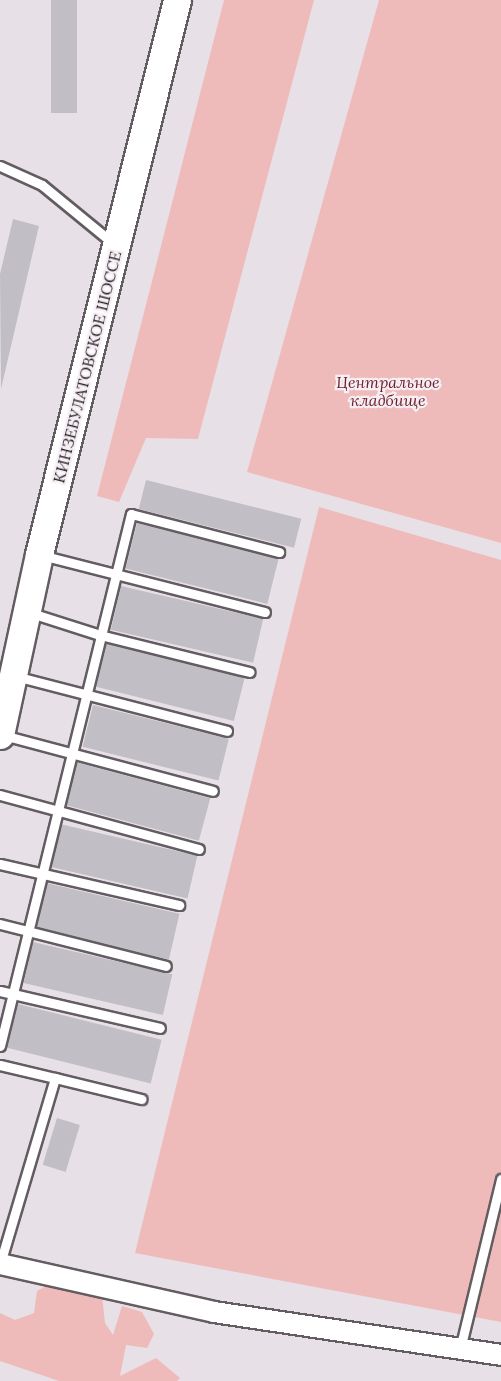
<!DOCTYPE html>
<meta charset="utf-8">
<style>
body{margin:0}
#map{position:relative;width:501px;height:1381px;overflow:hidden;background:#e8e0e7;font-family:Lora,serif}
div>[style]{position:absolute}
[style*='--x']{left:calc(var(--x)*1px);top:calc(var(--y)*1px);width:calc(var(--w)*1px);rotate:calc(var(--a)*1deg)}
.green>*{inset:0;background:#eebbba}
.building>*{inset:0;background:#c2bec6;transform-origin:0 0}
.roads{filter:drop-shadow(2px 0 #635c61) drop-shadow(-2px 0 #635c61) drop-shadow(0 2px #635c61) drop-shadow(0 -2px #635c61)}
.lane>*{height:9px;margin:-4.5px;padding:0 4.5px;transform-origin:4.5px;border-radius:4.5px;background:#fff}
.street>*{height:20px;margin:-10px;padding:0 10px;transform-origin:10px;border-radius:10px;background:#fff}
.secondary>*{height:27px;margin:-13.5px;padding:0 13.5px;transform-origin:13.5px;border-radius:13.5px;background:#fff}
span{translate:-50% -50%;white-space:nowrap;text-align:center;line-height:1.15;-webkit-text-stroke:4.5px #f6eef4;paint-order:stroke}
.street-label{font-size:16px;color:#201d1f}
.park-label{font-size:16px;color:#6e1f27;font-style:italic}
</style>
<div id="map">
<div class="green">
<i style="clip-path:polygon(224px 0,314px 0,198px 439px,146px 438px,119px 502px,97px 496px)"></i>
<i style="clip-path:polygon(379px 0,501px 0,501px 543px,247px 472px)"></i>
<i style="clip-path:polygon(319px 507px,501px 560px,501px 1322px,135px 1253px)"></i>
<i style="clip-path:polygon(50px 1284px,102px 1295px,105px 1323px,113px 1335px,122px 1306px,142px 1312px,154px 1334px,147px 1348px,126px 1345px,120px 1376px,156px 1358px,180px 1378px,177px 1381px,59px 1381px,0 1361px,0 1313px,15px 1320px,34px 1313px,37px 1291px)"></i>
</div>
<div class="building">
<i style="left:51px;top:0;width:26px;height:113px"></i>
<i style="clip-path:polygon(13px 219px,39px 226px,1px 389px,0 274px)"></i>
<i style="left:146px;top:480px;width:160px;height:30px;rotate:14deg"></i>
<i style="left:137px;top:523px;width:146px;height:47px;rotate:14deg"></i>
<i style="left:121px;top:586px;width:146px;height:45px;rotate:13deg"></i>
<i style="left:107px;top:643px;width:142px;height:45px;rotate:14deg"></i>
<i style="left:93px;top:705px;width:140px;height:43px;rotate:14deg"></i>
<i style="left:75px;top:762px;width:140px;height:44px;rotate:15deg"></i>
<i style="left:60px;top:824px;width:141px;height:44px;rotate:13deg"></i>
<i style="left:46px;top:883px;width:137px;height:47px;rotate:13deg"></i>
<i style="left:33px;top:942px;width:143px;height:42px;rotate:13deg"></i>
<i style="left:18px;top:1004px;width:148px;height:45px;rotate:14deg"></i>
<i style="left:57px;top:1118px;width:24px;height:49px;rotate:17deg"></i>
</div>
<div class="roads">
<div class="lane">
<i style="--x:0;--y:166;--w:46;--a:24.3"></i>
<i style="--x:42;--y:185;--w:93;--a:39.3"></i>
<i style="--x:41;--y:555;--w:231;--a:14.3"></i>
<i style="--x:28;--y:612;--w:76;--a:17.7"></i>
<i style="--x:100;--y:635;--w:154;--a:13.9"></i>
<i style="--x:15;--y:676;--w:219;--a:14.5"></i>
<i style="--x:3;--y:735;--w:217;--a:14.9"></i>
<i style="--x:0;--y:795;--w:206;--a:15.2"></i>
<i style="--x:0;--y:864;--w:184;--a:12.9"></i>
<i style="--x:0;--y:924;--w:171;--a:14.2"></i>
<i style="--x:0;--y:991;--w:164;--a:13"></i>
<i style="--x:0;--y:1046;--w:548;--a:-76.17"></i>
<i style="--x:131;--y:514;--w:153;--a:14.4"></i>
<i style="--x:0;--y:1065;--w:57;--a:13.3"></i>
<i style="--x:55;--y:1078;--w:194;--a:106.5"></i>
<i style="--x:55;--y:1078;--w:89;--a:13.7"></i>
<i style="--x:460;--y:1349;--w:175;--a:-76.4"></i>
</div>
<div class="street">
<i style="--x:0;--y:1264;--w:219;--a:12.6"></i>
<i style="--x:214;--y:1312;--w:290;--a:8.5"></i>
</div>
<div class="secondary">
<i style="--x:0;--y:735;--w:185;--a:-77.8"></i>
<i style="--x:39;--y:554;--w:571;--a:-76.01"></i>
</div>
</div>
<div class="street-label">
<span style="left:87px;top:367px;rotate:-76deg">КИНЗЕБУЛАТОВСКОЕ ШОССЕ</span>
</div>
<div class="park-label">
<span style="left:388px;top:391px">Центральное<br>кладбище</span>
</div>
</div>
